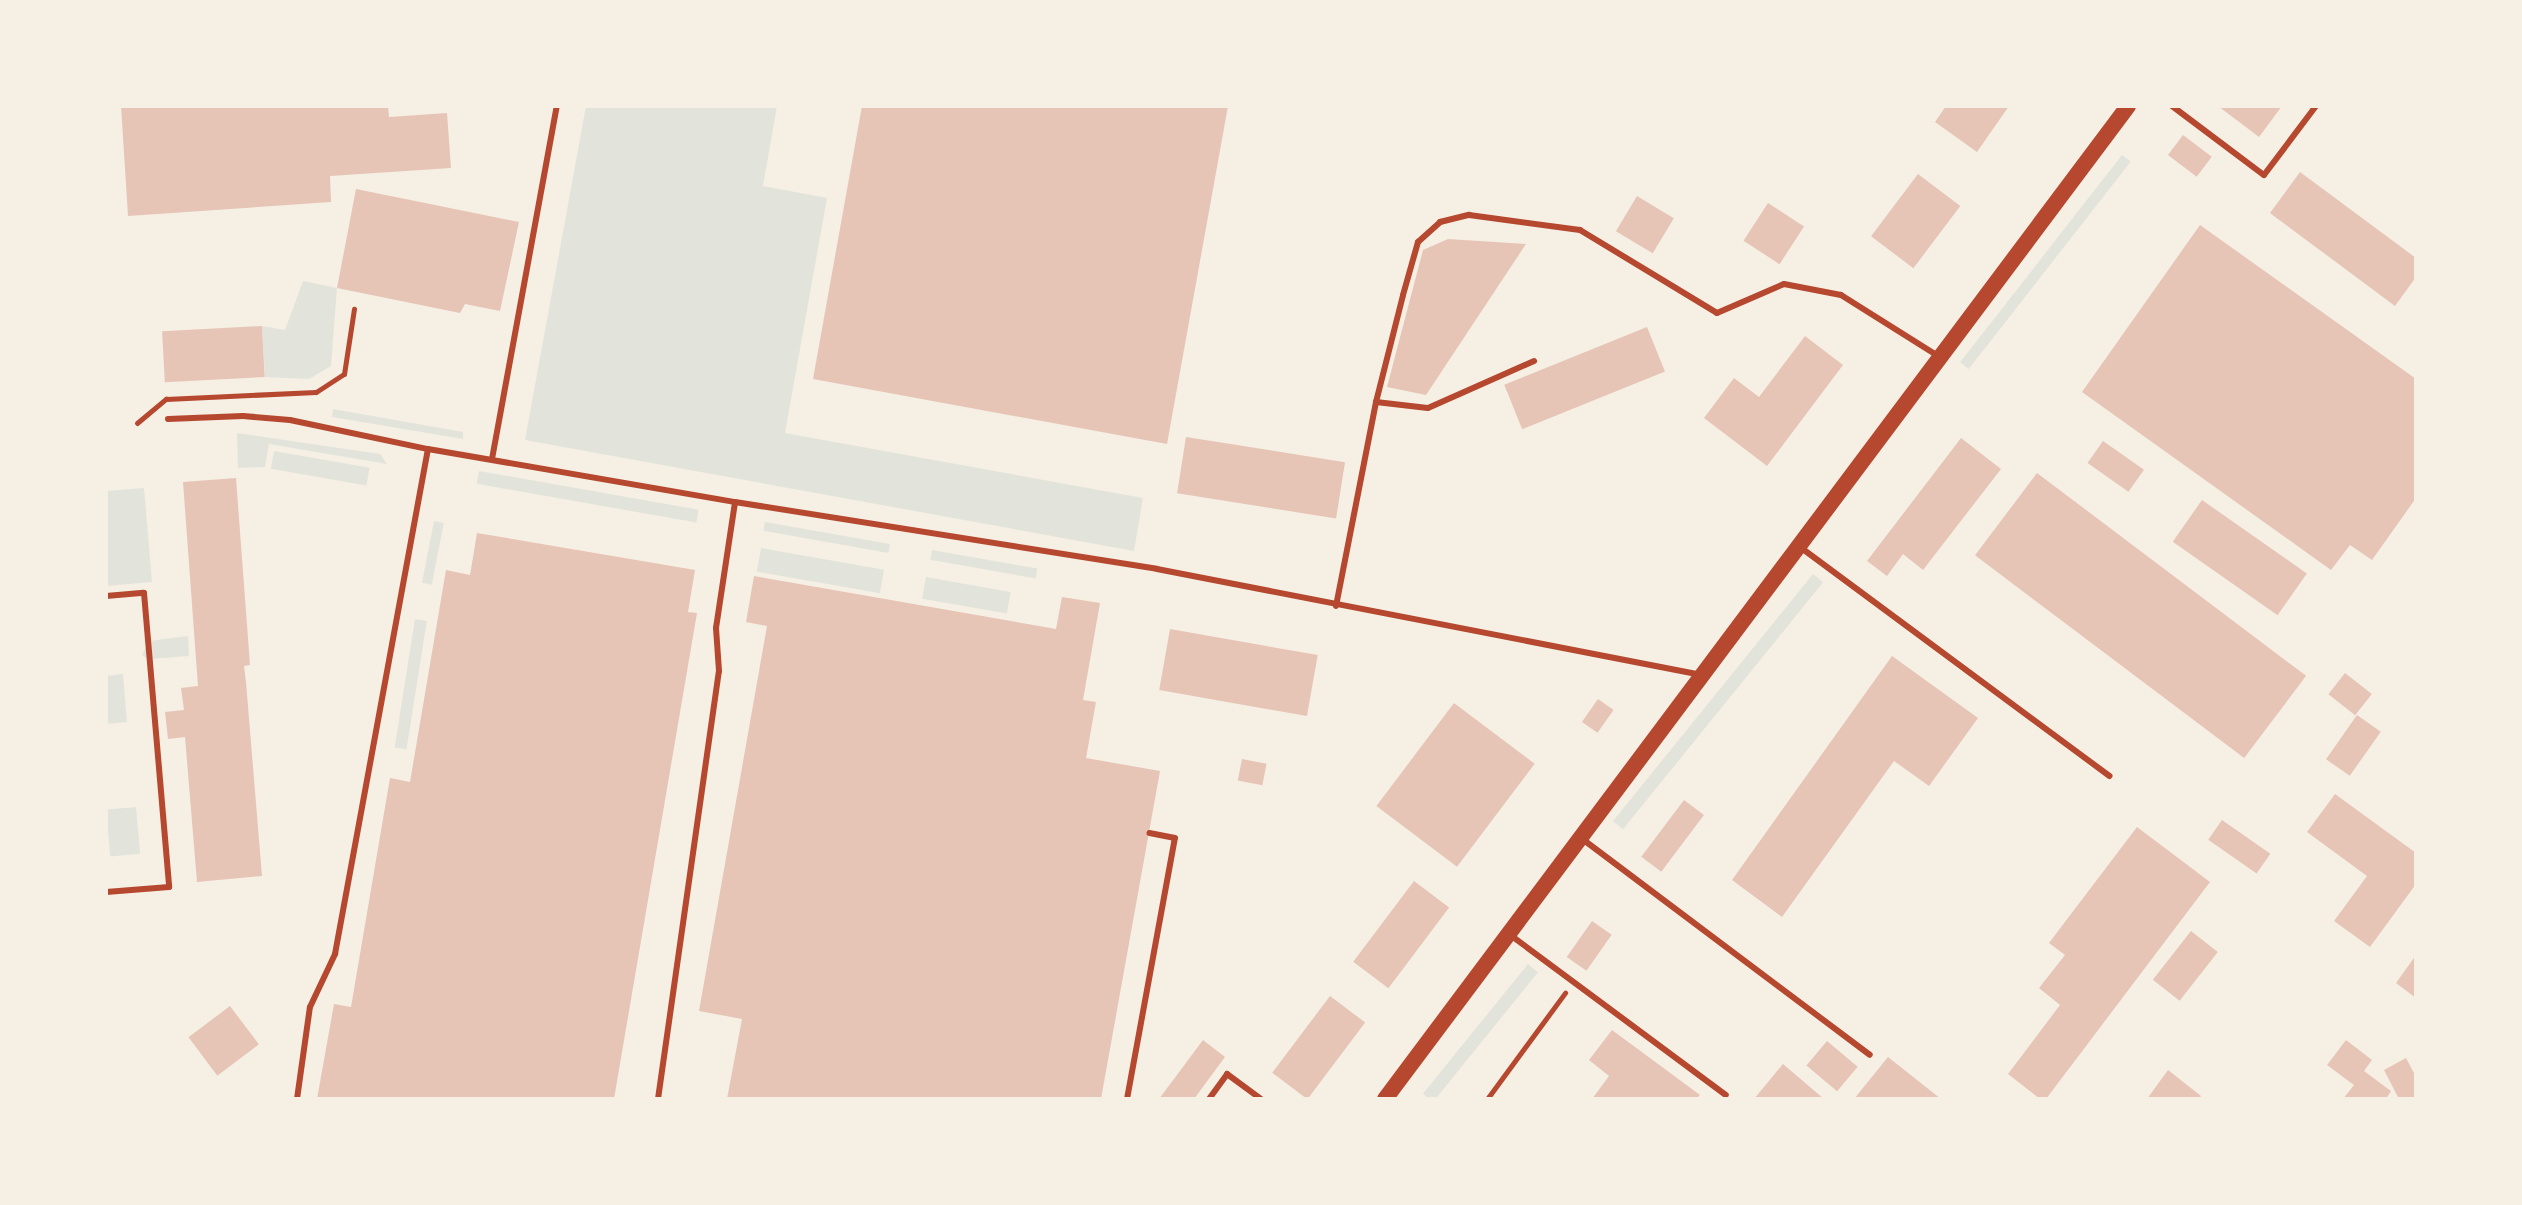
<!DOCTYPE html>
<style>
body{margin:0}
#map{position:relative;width:2522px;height:1205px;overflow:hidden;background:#f6efe4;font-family:Roboto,sans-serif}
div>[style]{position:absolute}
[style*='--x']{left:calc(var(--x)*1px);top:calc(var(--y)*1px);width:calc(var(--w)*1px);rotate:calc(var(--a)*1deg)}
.green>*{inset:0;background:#e2e4dc;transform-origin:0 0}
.building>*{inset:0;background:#e6c5b7;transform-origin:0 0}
.path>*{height:5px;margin:-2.5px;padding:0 2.5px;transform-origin:2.5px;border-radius:2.5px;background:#b5482f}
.service>*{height:6px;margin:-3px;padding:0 3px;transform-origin:3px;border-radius:3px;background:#b5482f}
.secondary>*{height:16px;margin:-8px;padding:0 8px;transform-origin:8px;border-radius:8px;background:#b5482f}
span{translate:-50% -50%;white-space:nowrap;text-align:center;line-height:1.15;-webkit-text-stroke:6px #f6efe4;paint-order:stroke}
.frame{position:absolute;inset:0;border:108px solid #f6efe4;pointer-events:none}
</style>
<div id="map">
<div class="green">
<i style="clip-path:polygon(586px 106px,777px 106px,763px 186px,827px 198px,785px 433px,1143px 498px,1134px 551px,525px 440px)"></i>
<i style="left:2122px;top:155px;width:11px;height:263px;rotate:38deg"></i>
<i style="clip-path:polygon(303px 281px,337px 288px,331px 366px,309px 379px,265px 377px,262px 326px,285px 330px)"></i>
<i style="clip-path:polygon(333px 409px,463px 432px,463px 439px,332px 417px)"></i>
<i style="clip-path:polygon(237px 433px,380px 454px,387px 464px,269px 444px,265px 467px,238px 468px)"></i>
<i style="left:274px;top:451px;width:97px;height:18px;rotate:10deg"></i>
<i style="left:479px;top:471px;width:223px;height:13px;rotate:10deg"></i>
<i style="clip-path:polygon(144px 488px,152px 582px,106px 586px,106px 491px)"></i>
<i style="left:434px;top:521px;width:10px;height:63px;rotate:11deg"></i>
<i style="left:765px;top:522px;width:127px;height:9px;rotate:10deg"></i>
<i style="left:761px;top:548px;width:125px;height:24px;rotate:10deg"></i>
<i style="left:932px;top:550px;width:107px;height:10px;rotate:10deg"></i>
<i style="left:1813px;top:574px;width:13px;height:318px;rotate:39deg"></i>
<i style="left:926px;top:577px;width:86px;height:22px;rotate:10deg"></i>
<i style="left:415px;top:619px;width:12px;height:130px;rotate:9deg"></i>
<i style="clip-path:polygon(188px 636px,189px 656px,148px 659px,142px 655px,149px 641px)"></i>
<i style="clip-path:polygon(123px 674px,127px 722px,106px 724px,106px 676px)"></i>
<i style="left:136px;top:807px;width:47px;height:30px;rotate:85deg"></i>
<i style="left:1528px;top:964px;width:13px;height:167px;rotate:39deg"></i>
</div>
<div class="building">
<i style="clip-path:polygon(121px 106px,388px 106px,389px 117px,447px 113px,451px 168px,330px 176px,331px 202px,128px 216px)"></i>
<i style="clip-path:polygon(862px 106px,1228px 106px,1167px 444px,813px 379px)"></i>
<i style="clip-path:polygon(1946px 106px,2009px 106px,1977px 152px,1935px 122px)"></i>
<i style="clip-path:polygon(2218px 106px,2282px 106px,2259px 137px)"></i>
<i style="left:2183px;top:135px;width:36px;height:25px;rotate:37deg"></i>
<i style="clip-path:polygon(2300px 172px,2416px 258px,2416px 277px,2395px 306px,2270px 213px)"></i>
<i style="left:1918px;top:174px;width:53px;height:78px;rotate:37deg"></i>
<i style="clip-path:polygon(356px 189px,519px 222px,500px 311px,465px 304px,460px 313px,337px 288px)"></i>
<i style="left:1637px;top:196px;width:43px;height:41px;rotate:31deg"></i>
<i style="left:1768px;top:203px;width:43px;height:45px;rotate:33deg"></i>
<i style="clip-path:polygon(2200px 225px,2416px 379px,2416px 498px,2372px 560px,2350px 545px,2331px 570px,2082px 392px)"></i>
<i style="clip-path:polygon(1448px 239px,1526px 244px,1426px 395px,1387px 387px,1423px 250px)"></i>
<i style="left:262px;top:326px;width:51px;height:100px;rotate:87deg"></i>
<i style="left:1647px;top:327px;width:48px;height:154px;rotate:68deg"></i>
<i style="clip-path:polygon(1805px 336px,1843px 365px,1767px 466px,1704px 418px,1734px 378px,1759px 397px)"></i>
<i style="left:1186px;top:437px;width:161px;height:57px;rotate:9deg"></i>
<i style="clip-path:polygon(1961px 438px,2001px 469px,1923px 570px,1903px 554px,1887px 576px,1867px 561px)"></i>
<i style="left:2103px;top:441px;width:50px;height:27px;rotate:35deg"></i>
<i style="left:2037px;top:473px;width:337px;height:103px;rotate:37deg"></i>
<i style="clip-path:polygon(236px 478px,250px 665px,244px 666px,246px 682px,262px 876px,197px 882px,185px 737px,168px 739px,165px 712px,184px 710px,181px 688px,198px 686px,183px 482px)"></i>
<i style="left:2202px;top:500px;width:128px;height:51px;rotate:35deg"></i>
<i style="clip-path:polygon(477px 533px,695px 570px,688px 612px,697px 613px,614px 1099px,317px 1099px,334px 1004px,351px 1007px,390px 778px,410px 782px,446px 570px,470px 575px)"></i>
<i style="clip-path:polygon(754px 576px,1056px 629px,1062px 597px,1100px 603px,1083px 700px,1096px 702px,1086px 758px,1160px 771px,1101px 1099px,727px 1099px,742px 1019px,699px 1011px,767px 626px,746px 622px)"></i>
<i style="left:1170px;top:629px;width:150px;height:62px;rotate:10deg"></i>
<i style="clip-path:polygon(1892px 656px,1978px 718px,1929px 786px,1894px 761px,1782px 917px,1732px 880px)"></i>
<i style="left:2345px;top:673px;width:34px;height:27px;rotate:38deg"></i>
<i style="left:1598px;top:699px;width:19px;height:28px;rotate:35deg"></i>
<i style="left:1454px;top:703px;width:101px;height:129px;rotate:37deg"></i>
<i style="left:2357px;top:715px;width:29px;height:54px;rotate:35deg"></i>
<i style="left:1242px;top:759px;width:25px;height:22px;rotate:11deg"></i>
<i style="clip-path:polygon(2335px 794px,2416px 853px,2416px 884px,2370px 947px,2334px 921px,2367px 876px,2307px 832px)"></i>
<i style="left:1684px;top:800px;width:25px;height:71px;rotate:37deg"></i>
<i style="left:2222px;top:820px;width:59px;height:24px;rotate:35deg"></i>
<i style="clip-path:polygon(2137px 827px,2210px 882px,2046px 1099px,2040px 1099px,2008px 1074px,2060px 1005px,2039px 988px,2065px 955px,2049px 943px)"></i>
<i style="left:1414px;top:881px;width:44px;height:101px;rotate:37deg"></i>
<i style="left:1592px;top:921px;width:24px;height:44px;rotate:35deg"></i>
<i style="left:2191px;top:931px;width:34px;height:62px;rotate:38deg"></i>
<i style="clip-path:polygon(2416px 955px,2416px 998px,2396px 983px)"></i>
<i style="left:1330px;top:996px;width:44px;height:96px;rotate:37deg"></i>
<i style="left:230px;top:1006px;width:48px;height:52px;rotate:53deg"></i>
<i style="clip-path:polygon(1612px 1030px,1700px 1095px,1696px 1099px,1592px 1099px,1609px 1076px,1589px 1060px)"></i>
<i style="clip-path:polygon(1203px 1040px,1225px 1057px,1194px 1099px,1159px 1099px)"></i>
<i style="clip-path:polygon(2346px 1040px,2372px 1060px,2364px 1071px,2391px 1091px,2386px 1099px,2343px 1099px,2354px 1085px,2327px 1065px)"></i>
<i style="left:1827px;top:1041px;width:40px;height:32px;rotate:40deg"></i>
<i style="clip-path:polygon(1888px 1057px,1941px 1099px,1854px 1099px)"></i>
<i style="clip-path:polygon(2406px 1058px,2416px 1077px,2416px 1099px,2399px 1099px,2384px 1070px)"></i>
<i style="clip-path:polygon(1783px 1064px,1824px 1099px,1754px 1099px)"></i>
<i style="clip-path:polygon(2168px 1070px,2201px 1096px,2199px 1099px,2147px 1099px)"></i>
</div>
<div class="path">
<i style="--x:137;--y:423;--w:38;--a:-40"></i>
<i style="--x:166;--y:399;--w:150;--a:-2.7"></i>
<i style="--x:316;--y:392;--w:33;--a:-33"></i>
<i style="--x:344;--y:374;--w:66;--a:-81.3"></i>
<i style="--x:1487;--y:1099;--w:132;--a:-53.7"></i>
</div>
<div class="service">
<i style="--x:2172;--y:106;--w:115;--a:36.9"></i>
<i style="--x:2264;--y:175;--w:86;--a:-53"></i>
<i style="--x:1376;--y:402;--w:52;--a:6.6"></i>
<i style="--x:1428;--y:408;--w:116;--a:-23.9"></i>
<i style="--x:168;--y:419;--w:75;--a:-2.3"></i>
<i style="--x:243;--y:416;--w:47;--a:4.9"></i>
<i style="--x:290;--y:420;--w:141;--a:11.9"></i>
<i style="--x:428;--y:449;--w:312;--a:9.8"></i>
<i style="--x:735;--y:502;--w:427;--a:9"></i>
<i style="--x:1157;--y:569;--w:555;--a:11.01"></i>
<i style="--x:492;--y:459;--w:359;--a:-79.6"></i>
<i style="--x:1800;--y:547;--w:385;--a:36.5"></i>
<i style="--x:106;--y:596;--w:38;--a:-5"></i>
<i style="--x:144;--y:593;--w:295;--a:85.1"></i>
<i style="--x:169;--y:887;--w:63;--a:175.5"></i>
<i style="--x:1336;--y:606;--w:208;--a:-78.9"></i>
<i style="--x:1376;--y:402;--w:110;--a:-75.8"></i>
<i style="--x:1403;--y:295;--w:55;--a:-74.2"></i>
<i style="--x:1418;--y:242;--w:30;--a:-42"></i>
<i style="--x:1440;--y:222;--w:30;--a:-14"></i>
<i style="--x:1469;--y:215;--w:112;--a:7.7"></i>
<i style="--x:1580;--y:230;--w:160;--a:31.2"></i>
<i style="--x:1717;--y:313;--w:73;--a:-23.4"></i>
<i style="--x:1784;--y:284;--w:58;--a:10.9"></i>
<i style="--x:1841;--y:295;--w:117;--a:32.1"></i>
<i style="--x:1581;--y:838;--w:361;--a:36.9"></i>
<i style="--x:1509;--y:934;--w:270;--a:36.6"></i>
<i style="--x:297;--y:1099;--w:93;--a:-82"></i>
<i style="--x:310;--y:1007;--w:59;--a:-64.7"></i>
<i style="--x:335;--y:954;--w:513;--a:-79.57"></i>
<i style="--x:658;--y:1099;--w:432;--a:-81.9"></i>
<i style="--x:719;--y:671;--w:43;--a:-94"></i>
<i style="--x:716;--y:628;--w:127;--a:-81.4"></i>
<i style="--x:1127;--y:1099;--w:265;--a:-79.6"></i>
<i style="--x:1175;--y:838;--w:26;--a:-169"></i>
<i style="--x:1209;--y:1099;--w:31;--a:-54"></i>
<i style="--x:1227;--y:1074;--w:42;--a:36.3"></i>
</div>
<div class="secondary">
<i style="--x:1385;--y:1099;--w:1240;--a:-53.19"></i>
</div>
<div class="frame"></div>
</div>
